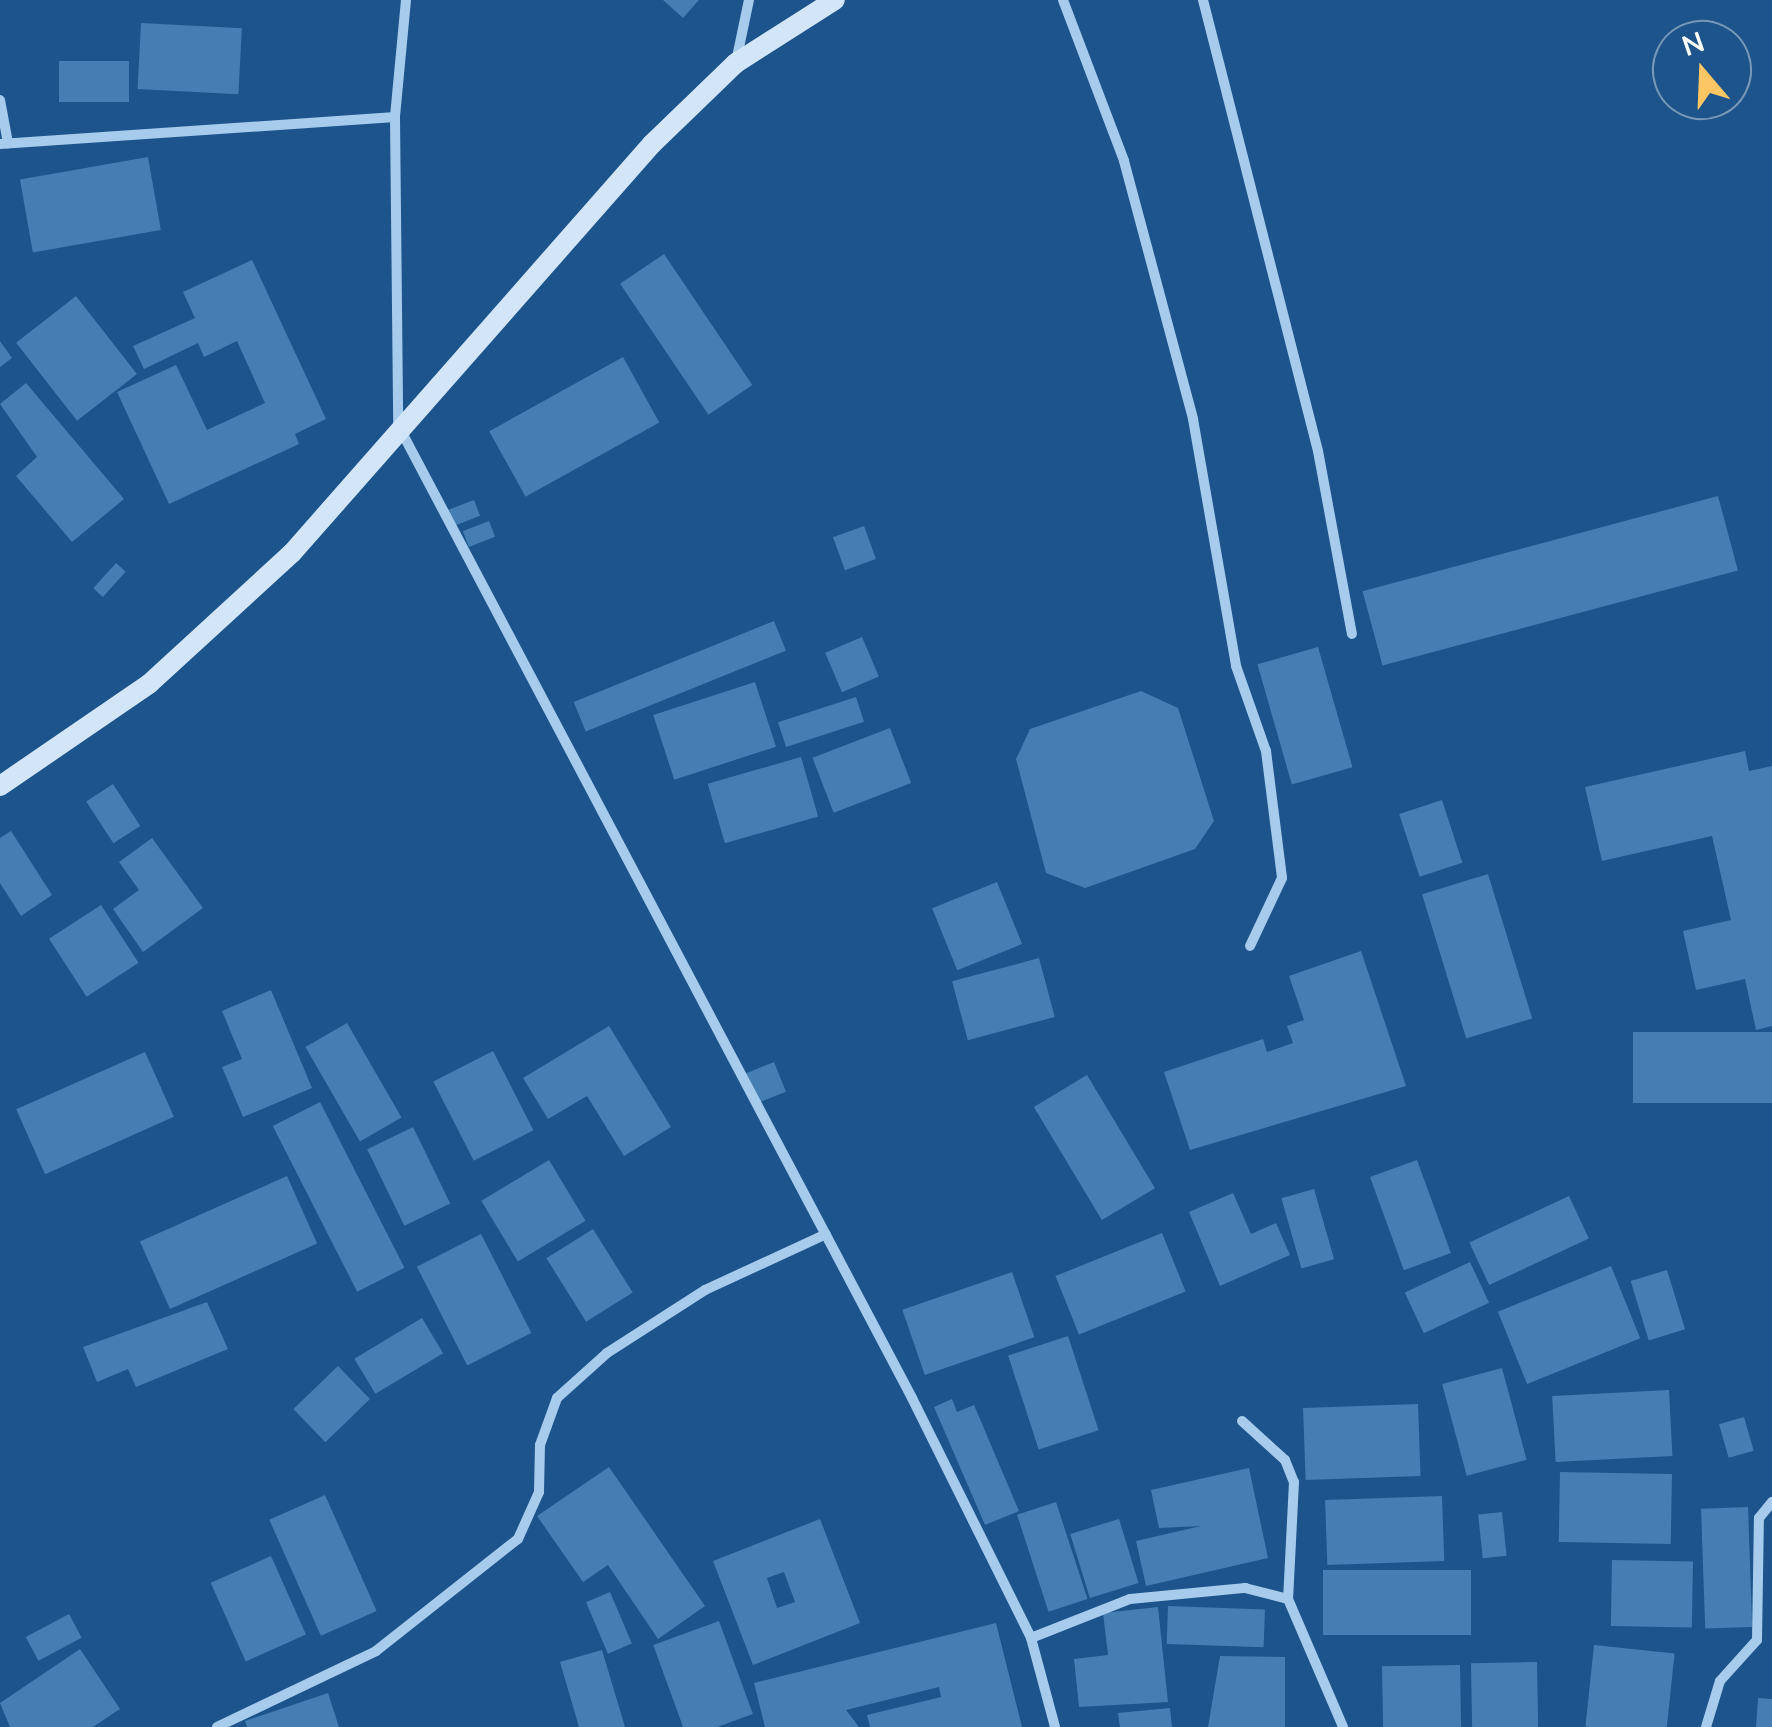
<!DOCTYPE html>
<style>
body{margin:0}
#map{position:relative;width:1772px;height:1727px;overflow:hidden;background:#1c548b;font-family:Mulish,sans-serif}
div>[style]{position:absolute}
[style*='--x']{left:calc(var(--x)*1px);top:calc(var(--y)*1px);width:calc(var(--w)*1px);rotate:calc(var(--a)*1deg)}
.building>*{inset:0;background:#447eb3;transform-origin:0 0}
.minor>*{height:10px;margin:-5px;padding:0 5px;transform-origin:5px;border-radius:5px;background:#a7cbed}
.secondary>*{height:20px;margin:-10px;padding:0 10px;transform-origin:10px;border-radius:10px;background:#d3e6f9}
span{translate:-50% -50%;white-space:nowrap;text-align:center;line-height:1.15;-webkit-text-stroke:8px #1c548b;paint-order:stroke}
.north{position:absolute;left:1652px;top:20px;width:100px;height:100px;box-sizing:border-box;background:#1c548b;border:2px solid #7798b9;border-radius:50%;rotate:341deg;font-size:28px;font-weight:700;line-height:40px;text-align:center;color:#fff}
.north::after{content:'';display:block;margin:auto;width:35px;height:45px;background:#fdc664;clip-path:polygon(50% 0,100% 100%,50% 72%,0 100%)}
</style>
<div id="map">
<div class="building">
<i style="clip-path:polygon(663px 0,699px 0,683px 18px)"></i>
<i style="left:141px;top:23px;width:101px;height:66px;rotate:3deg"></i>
<i style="left:129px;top:61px;width:41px;height:70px;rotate:90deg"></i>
<i style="left:148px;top:157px;width:74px;height:130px;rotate:80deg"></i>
<i style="left:664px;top:254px;width:158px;height:53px;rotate:56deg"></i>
<i style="clip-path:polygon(252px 260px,326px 419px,295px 434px,299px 444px,169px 504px,117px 392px,176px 365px,207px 430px,265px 403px,237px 341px,204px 357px,198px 343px,144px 369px,133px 346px,195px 318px,183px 292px)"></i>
<i style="left:76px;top:296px;width:99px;height:76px;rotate:52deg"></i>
<i style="clip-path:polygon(0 341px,12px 358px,0 367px)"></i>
<i style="left:623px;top:357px;width:75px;height:153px;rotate:61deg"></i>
<i style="clip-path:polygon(26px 383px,124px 499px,72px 542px,16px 476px,37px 457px,0 404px)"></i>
<i style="left:1718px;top:496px;width:77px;height:368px;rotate:75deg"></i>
<i style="left:474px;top:500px;width:17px;height:28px;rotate:69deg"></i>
<i style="left:489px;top:521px;width:17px;height:28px;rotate:69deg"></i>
<i style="left:864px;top:526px;width:35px;height:33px;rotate:70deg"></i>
<i style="left:116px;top:563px;width:13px;height:34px;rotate:42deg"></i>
<i style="left:774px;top:621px;width:32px;height:216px;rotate:68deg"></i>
<i style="left:862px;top:637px;width:43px;height:40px;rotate:67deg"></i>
<i style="left:1318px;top:647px;width:125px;height:63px;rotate:74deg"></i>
<i style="left:755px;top:682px;width:68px;height:107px;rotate:72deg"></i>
<i style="clip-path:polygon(1141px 691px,1178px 708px,1214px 821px,1195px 849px,1085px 888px,1046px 873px,1016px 759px,1030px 729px)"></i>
<i style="left:856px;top:697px;width:26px;height:82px;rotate:72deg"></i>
<i style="left:890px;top:728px;width:59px;height:83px;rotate:69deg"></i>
<i style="clip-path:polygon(1745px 751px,1749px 771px,1772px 766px,1772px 1026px,1756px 1030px,1745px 979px,1696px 990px,1683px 931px,1731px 920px,1712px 836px,1602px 861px,1585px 787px)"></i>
<i style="left:801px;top:757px;width:62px;height:97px;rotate:74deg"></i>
<i style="left:113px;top:784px;width:50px;height:32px;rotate:57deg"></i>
<i style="left:1442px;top:800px;width:66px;height:45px;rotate:72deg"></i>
<i style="clip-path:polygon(11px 831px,52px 895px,21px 916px,0 883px,0 838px)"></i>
<i style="clip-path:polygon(152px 838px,203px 908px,143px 952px,113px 909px,139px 890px,119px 862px)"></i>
<i style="left:1488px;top:874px;width:151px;height:69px;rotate:73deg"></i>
<i style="left:997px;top:882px;width:67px;height:70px;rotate:68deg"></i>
<i style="left:101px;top:905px;width:69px;height:62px;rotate:57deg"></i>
<i style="clip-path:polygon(1361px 951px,1406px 1086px,1190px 1150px,1164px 1072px,1263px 1039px,1267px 1052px,1293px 1043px,1287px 1026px,1304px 1020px,1289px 976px)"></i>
<i style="left:1039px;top:958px;width:61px;height:90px;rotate:75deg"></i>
<i style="clip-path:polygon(271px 990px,312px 1088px,243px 1117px,222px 1067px,242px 1059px,222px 1011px)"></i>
<i style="left:347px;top:1023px;width:109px;height:48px;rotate:60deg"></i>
<i style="clip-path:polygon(609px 1026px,671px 1127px,624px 1156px,587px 1096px,548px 1119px,523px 1078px)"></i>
<i style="left:1772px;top:1032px;width:71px;height:139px;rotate:90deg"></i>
<i style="left:493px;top:1051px;width:89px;height:67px;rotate:63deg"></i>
<i style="left:145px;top:1052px;width:71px;height:141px;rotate:66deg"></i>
<i style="left:774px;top:1062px;width:32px;height:30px;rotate:68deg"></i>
<i style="left:1087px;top:1075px;width:132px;height:62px;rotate:59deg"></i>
<i style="left:320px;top:1102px;width:186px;height:53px;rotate:63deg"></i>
<i style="left:413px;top:1127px;width:85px;height:51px;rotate:64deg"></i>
<i style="left:549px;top:1160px;width:71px;height:79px;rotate:59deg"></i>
<i style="left:1417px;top:1160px;width:99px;height:50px;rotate:70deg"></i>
<i style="left:287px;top:1176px;width:74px;height:161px;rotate:66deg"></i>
<i style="left:1314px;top:1189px;width:73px;height:34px;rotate:74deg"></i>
<i style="clip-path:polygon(1233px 1193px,1251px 1234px,1276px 1223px,1290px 1255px,1220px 1286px,1189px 1212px)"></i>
<i style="left:1569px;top:1196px;width:47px;height:110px;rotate:65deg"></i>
<i style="left:593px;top:1229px;width:75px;height:55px;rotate:58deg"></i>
<i style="left:1162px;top:1233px;width:63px;height:115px;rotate:68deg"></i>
<i style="left:481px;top:1234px;width:111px;height:72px;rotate:63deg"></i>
<i style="left:1470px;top:1262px;width:45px;height:72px;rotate:65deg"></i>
<i style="left:1611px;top:1266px;width:78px;height:122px;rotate:68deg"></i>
<i style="left:1667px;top:1270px;width:62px;height:38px;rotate:73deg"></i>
<i style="left:1012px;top:1272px;width:69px;height:116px;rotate:71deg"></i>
<i style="clip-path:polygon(207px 1302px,228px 1349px,136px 1387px,128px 1369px,97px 1382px,83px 1347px)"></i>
<i style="left:422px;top:1318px;width:41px;height:79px;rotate:59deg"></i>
<i style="left:1068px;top:1336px;width:99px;height:63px;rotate:72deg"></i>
<i style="left:338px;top:1366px;width:46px;height:62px;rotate:46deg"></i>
<i style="left:1502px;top:1368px;width:95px;height:62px;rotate:75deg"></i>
<i style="left:1669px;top:1390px;width:66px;height:117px;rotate:87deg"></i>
<i style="clip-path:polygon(952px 1399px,957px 1412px,974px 1405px,1019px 1511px,985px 1525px,934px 1407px)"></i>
<i style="left:1418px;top:1404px;width:72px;height:115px;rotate:88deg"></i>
<i style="left:1744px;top:1417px;width:35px;height:26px;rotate:74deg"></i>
<i style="clip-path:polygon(609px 1467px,705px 1606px,658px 1639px,608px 1565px,583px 1582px,537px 1516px)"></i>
<i style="clip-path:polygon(1249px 1468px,1268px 1558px,1146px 1586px,1136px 1541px,1201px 1526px,1159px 1528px,1151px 1490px)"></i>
<i style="left:1560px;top:1472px;width:112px;height:70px;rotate:1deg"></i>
<i style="left:325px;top:1495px;width:127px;height:61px;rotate:66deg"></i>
<i style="left:1442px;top:1496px;width:65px;height:117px;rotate:88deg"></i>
<i style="left:1056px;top:1502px;width:102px;height:41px;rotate:72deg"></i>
<i style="left:1748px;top:1507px;width:120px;height:47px;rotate:88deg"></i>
<i style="left:1502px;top:1512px;width:44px;height:24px;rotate:84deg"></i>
<i style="clip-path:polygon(evenodd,820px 1519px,860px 1623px,753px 1665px,713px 1561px,820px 1519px,784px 1572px,795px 1602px,777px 1608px,767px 1578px,784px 1572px)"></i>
<i style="left:1119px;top:1519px;width:67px;height:51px;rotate:73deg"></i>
<i style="left:271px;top:1556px;width:86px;height:66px;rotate:66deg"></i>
<i style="left:1612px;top:1560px;width:81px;height:66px;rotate:1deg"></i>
<i style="left:1471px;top:1570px;width:65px;height:148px;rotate:90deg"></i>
<i style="left:610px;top:1592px;width:56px;height:26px;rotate:67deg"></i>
<i style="left:1168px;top:1606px;width:97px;height:38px;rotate:2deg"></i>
<i style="clip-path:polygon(1158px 1607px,1168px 1702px,1079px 1707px,1074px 1659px,1108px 1655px,1103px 1613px)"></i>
<i style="left:69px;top:1614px;width:27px;height:49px;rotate:62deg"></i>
<i style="left:719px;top:1621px;width:99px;height:70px;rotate:70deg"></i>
<i style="clip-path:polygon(996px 1623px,1022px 1727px,870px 1727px,867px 1715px,941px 1697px,939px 1687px,846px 1710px,859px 1727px,765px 1727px,754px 1683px)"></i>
<i style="left:1594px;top:1645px;width:81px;height:82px;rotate:6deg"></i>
<i style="clip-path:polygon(80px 1649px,120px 1709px,93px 1727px,10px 1727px,0 1703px)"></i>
<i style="clip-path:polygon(602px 1650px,625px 1727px,579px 1727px,560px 1662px)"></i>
<i style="clip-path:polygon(1220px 1656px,1285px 1657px,1285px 1727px,1208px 1727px)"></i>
<i style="left:1537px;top:1662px;width:65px;height:66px;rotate:89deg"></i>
<i style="left:1460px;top:1665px;width:62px;height:78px;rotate:89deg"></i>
<i style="clip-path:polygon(328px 1693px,339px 1727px,247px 1727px,245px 1721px)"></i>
<i style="clip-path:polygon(1758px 1698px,1772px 1699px,1772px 1727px,1756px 1727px)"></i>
<i style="clip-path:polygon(1170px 1708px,1172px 1727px,1120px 1727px,1118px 1713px)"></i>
</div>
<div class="minor">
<i style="--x:406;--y:0;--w:118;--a:95.4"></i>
<i style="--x:395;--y:117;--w:308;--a:89.4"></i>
<i style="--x:398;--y:425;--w:1100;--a:62.15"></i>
<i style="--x:912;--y:1398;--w:268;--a:63.6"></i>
<i style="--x:1031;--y:1638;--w:92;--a:74.9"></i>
<i style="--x:1063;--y:0;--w:172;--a:69.2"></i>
<i style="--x:1124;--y:161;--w:267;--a:75"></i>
<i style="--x:1193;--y:419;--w:251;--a:80.1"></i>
<i style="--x:1236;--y:666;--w:90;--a:70.6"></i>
<i style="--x:1266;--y:751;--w:128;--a:82.8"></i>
<i style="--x:1282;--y:878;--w:75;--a:115.2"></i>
<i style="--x:1203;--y:0;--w:465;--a:75.7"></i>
<i style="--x:1318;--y:451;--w:186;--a:79.5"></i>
<i style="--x:736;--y:62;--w:63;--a:-78.2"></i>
<i style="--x:0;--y:100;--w:44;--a:79.5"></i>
<i style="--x:0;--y:144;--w:396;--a:-3.9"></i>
<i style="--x:1242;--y:1421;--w:58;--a:42.2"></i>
<i style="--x:1285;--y:1460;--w:24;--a:68"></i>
<i style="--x:1294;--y:1482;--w:117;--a:92.9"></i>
<i style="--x:1288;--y:1599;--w:139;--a:66.7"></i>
<i style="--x:1031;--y:1638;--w:106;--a:-21.5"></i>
<i style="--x:1130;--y:1599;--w:116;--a:-5.5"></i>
<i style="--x:1245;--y:1588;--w:44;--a:14.3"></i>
<i style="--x:217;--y:1727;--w:176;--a:-25.5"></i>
<i style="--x:376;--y:1651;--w:181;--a:-38.3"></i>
<i style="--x:518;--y:1539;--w:51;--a:-65.9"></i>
<i style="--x:539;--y:1492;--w:47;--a:-88.8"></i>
<i style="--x:540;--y:1445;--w:50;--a:-70.1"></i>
<i style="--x:557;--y:1398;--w:67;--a:-42"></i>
<i style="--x:607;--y:1353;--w:117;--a:-32.7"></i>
<i style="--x:705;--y:1290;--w:133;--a:-24.8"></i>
<i style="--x:1706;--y:1727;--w:48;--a:-73.1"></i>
<i style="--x:1720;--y:1681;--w:55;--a:-47.9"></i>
<i style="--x:1757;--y:1640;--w:122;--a:-89.1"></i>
<i style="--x:1759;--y:1518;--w:21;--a:-51"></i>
</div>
<div class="secondary">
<i style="--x:0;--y:786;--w:181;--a:-34.4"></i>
<i style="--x:149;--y:684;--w:194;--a:-42.5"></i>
<i style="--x:292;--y:553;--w:545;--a:-48.65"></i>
<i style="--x:652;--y:144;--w:117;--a:-44"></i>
<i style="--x:736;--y:63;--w:117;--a:-32.5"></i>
</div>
<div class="north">N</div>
</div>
